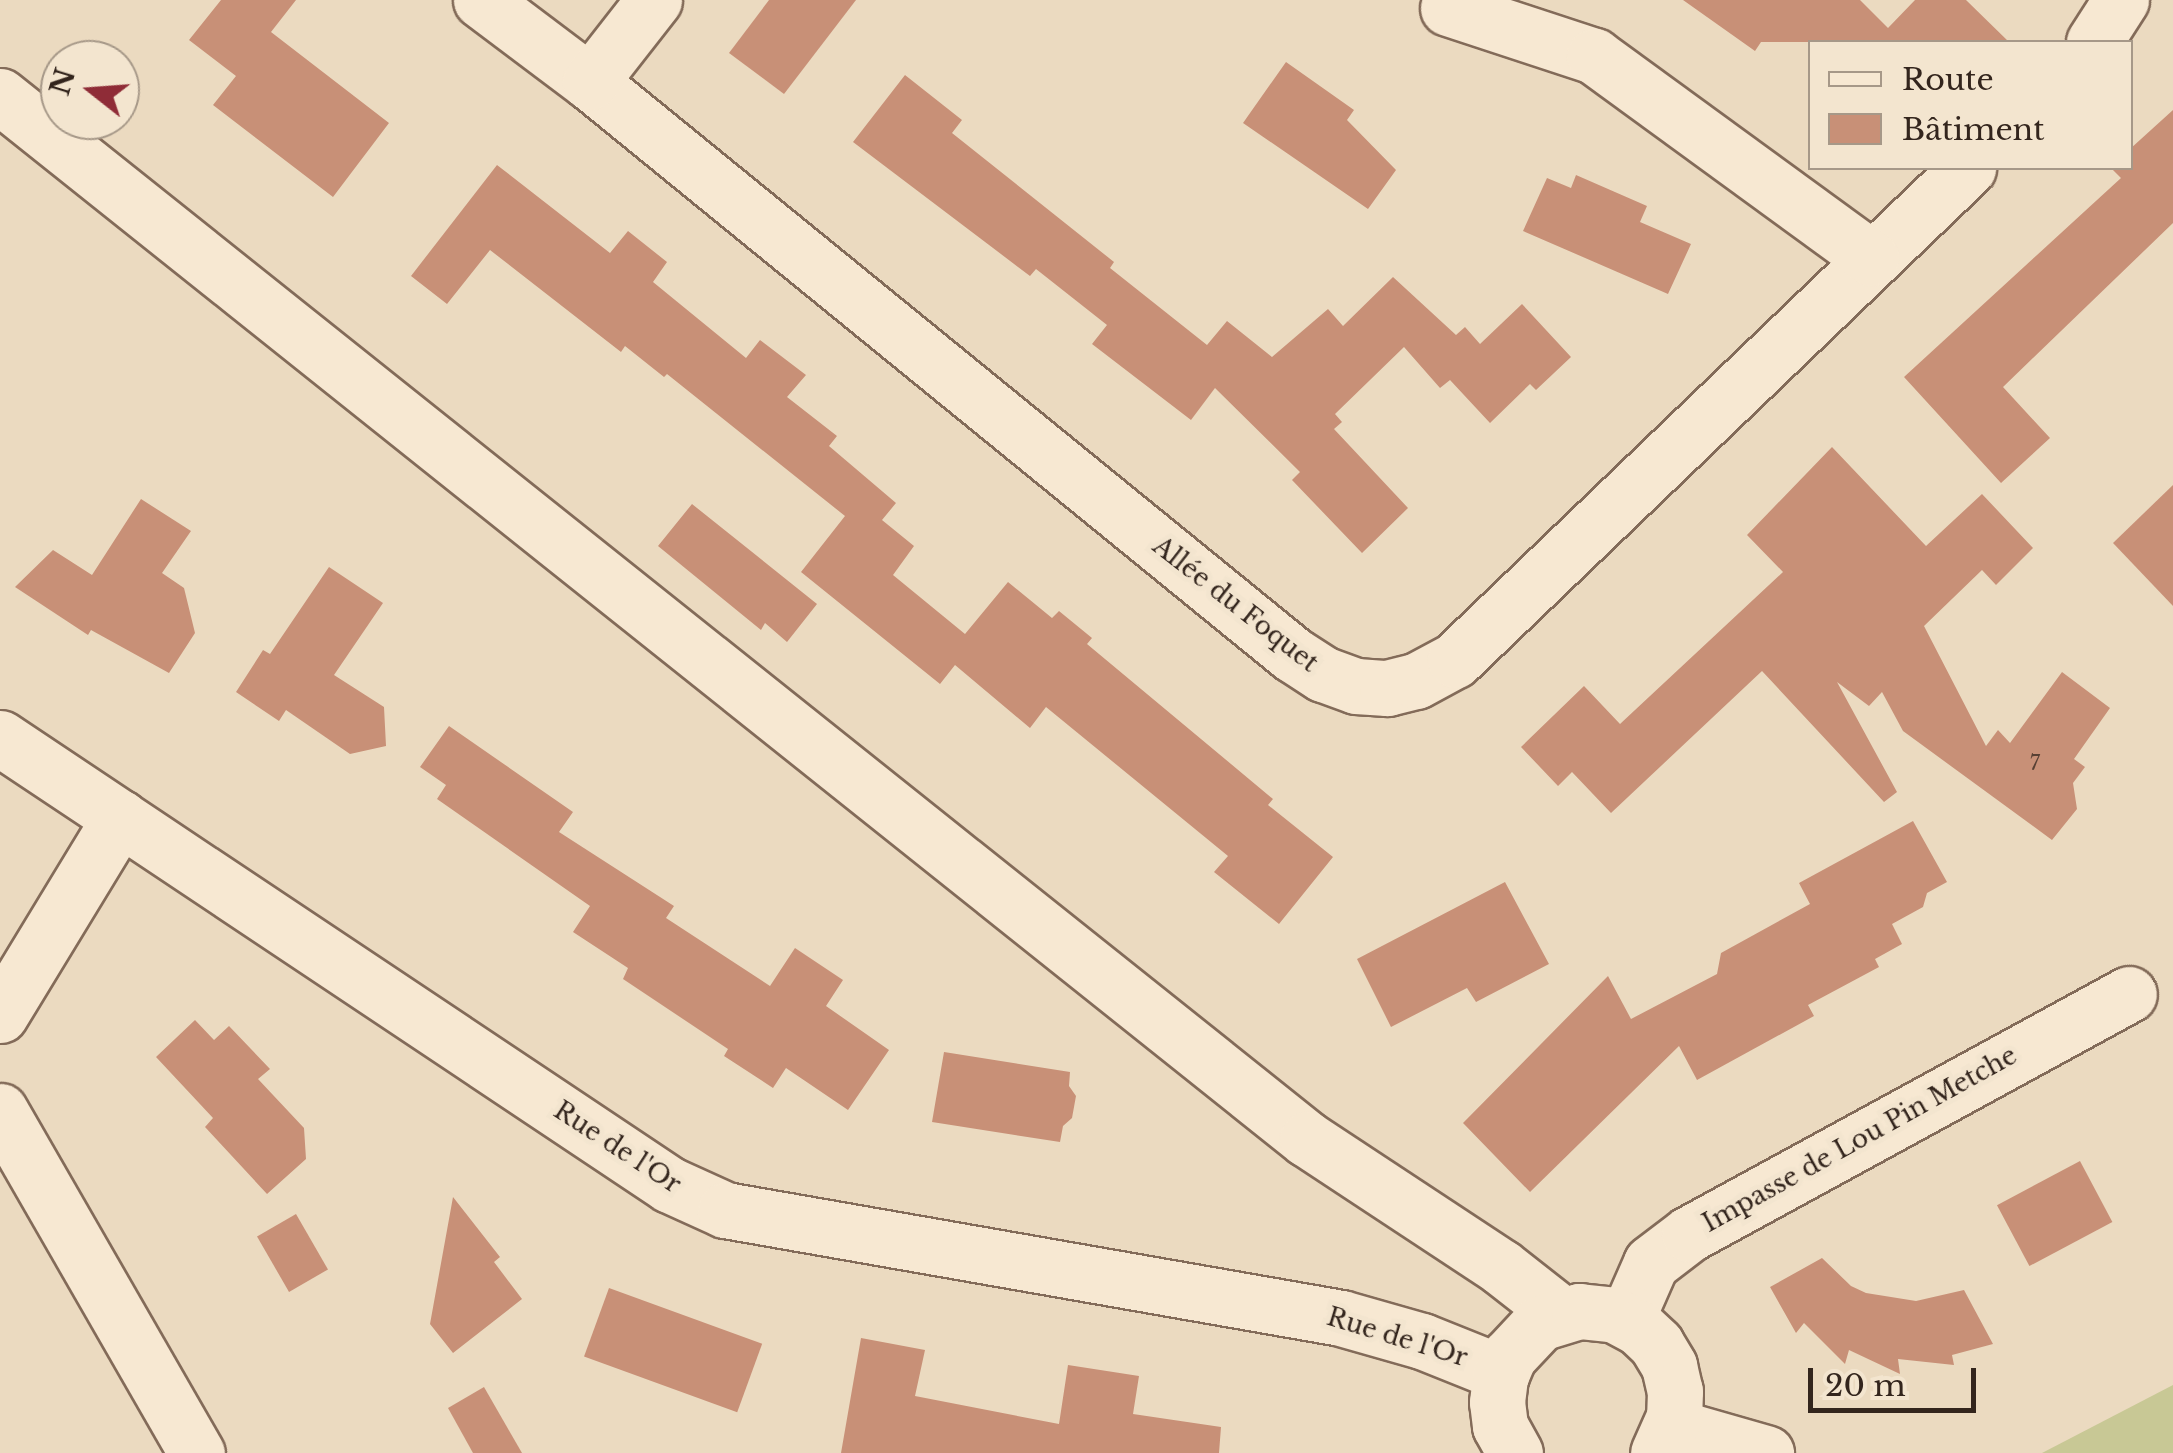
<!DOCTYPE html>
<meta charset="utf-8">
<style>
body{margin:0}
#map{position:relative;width:2173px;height:1453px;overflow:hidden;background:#ebdac0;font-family:"Libre Baskerville",serif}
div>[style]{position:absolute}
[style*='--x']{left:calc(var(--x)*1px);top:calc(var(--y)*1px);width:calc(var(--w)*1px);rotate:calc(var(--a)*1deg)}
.green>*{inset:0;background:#c8c895}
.building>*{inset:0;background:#c89077;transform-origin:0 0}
.roads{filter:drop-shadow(2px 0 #836b59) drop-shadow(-2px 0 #836b59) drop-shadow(0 2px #836b59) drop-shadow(0 -2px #836b59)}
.minor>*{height:55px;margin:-27.5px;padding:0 27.5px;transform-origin:27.5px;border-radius:27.5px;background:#f7e8d2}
span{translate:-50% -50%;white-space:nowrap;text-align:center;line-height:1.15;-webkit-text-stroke:10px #f3e5cf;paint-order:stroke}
.number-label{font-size:20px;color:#584034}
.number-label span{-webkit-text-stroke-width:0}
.street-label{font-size:25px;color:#33251d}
.legend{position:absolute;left:1808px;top:40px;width:325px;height:130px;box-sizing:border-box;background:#f3e5cf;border:2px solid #a69888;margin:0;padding:12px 18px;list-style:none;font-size:30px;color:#33251d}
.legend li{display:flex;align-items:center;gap:20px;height:50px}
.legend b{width:50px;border:2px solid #a69888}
.north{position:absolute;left:40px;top:40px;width:100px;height:100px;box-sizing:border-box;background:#f3e5cf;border:2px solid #a69888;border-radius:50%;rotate:287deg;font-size:28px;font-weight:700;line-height:40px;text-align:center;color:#33251d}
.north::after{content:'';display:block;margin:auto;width:35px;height:45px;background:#8f2c37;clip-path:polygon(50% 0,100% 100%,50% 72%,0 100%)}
.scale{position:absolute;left:1808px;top:1368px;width:168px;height:45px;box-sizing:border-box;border:5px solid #33251d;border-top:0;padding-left:12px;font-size:30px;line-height:35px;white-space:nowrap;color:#33251d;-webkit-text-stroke:8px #f3e5cf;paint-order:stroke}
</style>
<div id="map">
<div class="green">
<i style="clip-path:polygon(2173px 1385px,2173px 1453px,2042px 1453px)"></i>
</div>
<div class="building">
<i style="clip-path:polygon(221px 0,296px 0,271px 32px,389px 123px,333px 197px,213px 105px,236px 76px,189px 40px)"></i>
<i style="clip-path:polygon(769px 0,856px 0,784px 94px,729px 53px)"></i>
<i style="clip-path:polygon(1683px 0,1860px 0,1888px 28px,1915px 0,1966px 0,2009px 42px,1761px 42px,1755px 51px)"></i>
<i style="clip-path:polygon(1286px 62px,1354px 110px,1347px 120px,1396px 170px,1368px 209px,1243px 123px)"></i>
<i style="clip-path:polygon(905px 75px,962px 120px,952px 133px,1114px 262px,1110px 268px,1207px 345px,1227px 321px,1272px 357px,1328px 309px,1343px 326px,1393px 277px,1456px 335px,1465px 327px,1480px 344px,1522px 304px,1571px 357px,1536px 390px,1530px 384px,1490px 423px,1450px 380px,1440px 388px,1404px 347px,1335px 414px,1342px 422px,1334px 429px,1408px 508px,1362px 553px,1292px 480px,1300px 472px,1215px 388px,1191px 420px,1092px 344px,1107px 325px,1036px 269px,1030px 276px,853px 142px)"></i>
<i style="clip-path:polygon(2173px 110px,2173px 223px,2003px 387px,2050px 438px,2001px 483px,1904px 377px,2121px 178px,2111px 168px,2130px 168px,2130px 149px)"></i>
<i style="clip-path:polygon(497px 165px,610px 253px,628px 231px,667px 262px,653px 282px,746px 358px,760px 340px,806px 375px,787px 397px,837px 436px,829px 446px,896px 503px,882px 520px,914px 546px,893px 575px,965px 634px,1008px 582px,1052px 618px,1059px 611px,1092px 638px,1087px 644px,1273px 799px,1268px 805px,1333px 857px,1279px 924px,1214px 872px,1228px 856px,1046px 707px,1030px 728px,955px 665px,940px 684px,801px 572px,845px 516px,667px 374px,664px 377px,625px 346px,621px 352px,490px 250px,447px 304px,411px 276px)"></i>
<i style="clip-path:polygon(1576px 175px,1647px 206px,1640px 222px,1691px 244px,1668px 294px,1523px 231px,1547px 178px,1571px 188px)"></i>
<i style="clip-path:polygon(1832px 447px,1926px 546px,1982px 494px,2033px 548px,1996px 585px,1982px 570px,1924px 626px,1986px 746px,1998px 730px,2010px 743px,2062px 672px,2110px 708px,2074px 759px,2085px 767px,2073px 783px,2077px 809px,2052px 840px,1903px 731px,1882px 692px,1869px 706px,1837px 682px,1897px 792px,1884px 802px,1762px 671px,1611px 813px,1572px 772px,1558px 786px,1521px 747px,1584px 686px,1620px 724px,1783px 572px,1747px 535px)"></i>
<i style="clip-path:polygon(2173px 485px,2173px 606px,2113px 543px)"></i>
<i style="clip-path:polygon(141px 499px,191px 531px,162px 573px,184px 588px,195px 633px,169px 673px,91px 630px,88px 635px,15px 587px,53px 550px,92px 575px)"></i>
<i style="clip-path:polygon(692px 504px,817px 604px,787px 642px,765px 623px,761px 630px,658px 546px)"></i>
<i style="clip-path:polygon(329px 567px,383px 603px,334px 675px,384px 707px,386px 746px,350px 754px,286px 710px,279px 721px,236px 692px,263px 650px,270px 654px)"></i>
<i style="clip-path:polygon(449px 726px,573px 812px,559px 832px,674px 906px,666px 918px,770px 986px,795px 948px,843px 980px,826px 1006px,889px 1050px,848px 1110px,786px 1068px,773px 1088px,724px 1056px,728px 1049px,623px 979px,628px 968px,573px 932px,590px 906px,437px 799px,446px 785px,420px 767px)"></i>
<i style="clip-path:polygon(1913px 821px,1947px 882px,1927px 893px,1923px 907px,1892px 924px,1902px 944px,1875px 959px,1879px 967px,1808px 1005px,1814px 1016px,1697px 1080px,1679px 1046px,1530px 1192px,1463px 1123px,1608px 976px,1631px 1019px,1717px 974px,1721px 953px,1810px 904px,1799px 883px)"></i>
<i style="clip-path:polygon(1505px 882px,1549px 964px,1476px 1002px,1467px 988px,1391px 1027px,1357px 959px)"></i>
<i style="clip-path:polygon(195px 1020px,214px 1040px,229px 1026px,270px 1069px,258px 1079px,304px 1128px,306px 1159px,267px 1194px,205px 1127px,213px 1118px,156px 1057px)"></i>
<i style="clip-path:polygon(944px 1052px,1070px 1072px,1069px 1086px,1076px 1096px,1072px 1118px,1063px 1126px,1060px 1142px,932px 1122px)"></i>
<i style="left:2080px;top:1161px;width:69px;height:94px;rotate:62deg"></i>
<i style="clip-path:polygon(453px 1197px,500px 1257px,494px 1262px,522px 1299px,453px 1353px,430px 1324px)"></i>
<i style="left:296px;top:1214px;width:64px;height:45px;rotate:60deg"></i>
<i style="clip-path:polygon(1822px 1258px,1851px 1286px,1866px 1293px,1916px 1301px,1964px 1290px,1993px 1344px,1952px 1355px,1954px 1365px,1898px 1359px,1900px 1374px,1849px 1350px,1845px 1364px,1804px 1323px,1796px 1333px,1770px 1287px)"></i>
<i style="left:609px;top:1288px;width:163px;height:73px;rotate:20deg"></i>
<i style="clip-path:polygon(861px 1338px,925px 1350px,915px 1396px,1059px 1424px,1068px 1365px,1139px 1376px,1133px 1414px,1221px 1427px,1219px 1453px,841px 1453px)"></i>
<i style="clip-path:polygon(484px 1387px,522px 1453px,473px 1453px,448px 1408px)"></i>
</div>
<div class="roads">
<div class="minor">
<i style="--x:481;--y:0;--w:136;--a:37"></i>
<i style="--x:590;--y:82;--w:906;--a:39.17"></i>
<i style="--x:1292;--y:654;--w:37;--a:33"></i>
<i style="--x:1323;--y:674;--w:35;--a:20"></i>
<i style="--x:1356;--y:686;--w:31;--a:4"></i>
<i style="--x:1387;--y:688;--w:30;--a:-14"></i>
<i style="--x:1416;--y:681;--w:44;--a:-28.3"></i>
<i style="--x:1455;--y:660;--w:711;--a:-43.8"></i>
<i style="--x:1448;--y:8;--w:154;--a:18.2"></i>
<i style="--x:1594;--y:56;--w:343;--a:36.1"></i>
<i style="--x:2094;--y:42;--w:50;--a:-57.3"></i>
<i style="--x:590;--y:82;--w:104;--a:-52"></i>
<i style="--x:0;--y:96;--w:1672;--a:38.59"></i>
<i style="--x:1307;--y:1139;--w:232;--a:33.4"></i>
<i style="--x:1501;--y:1267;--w:76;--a:38.1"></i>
<i style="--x:0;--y:738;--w:805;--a:33.71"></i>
<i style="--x:670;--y:1185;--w:60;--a:24.4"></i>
<i style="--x:725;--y:1210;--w:625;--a:9.94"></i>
<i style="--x:1341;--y:1318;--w:84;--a:15.9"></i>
<i style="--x:1422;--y:1341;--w:86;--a:21.8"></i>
<i style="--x:0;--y:1015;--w:231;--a:-58.7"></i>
<i style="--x:0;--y:1111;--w:395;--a:60.1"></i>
<i style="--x:1626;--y:1320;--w:62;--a:-66.3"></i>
<i style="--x:1651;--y:1263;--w:48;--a:-37.3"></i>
<i style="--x:1689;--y:1234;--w:501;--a:-28.61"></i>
<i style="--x:1671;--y:1426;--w:99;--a:15.9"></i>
<i style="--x:1515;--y:1453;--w:31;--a:-119"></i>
<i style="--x:1500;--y:1426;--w:24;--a:-97"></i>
<i style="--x:1497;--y:1402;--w:25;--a:-83"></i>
<i style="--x:1500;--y:1377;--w:23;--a:-67"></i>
<i style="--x:1509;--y:1356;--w:45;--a:-46.8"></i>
<i style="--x:1540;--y:1323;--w:41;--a:-17.1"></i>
<i style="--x:1579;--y:1311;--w:36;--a:6"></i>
<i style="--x:1615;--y:1315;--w:26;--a:28"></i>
<i style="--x:1638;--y:1327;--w:25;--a:43"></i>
<i style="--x:1656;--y:1344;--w:26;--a:59"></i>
<i style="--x:1669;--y:1366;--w:26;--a:77"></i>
<i style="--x:1675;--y:1391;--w:26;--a:92"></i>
<i style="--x:1674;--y:1417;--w:39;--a:114"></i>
</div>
</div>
<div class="number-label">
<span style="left:2035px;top:763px">7</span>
</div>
<div class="street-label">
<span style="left:1235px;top:605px;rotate:38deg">Allée du Foquet</span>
<span style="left:1860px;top:1140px;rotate:-29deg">Impasse de Lou Pin Metche</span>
<span style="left:617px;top:1148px;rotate:33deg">Rue de l'Or</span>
<span style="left:1397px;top:1338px;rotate:17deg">Rue de l'Or</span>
</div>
<ul class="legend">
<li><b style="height:12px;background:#f7e8d2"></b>Route</li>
<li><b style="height:28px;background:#c89077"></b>Bâtiment</li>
</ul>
<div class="north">N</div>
<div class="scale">20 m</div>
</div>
